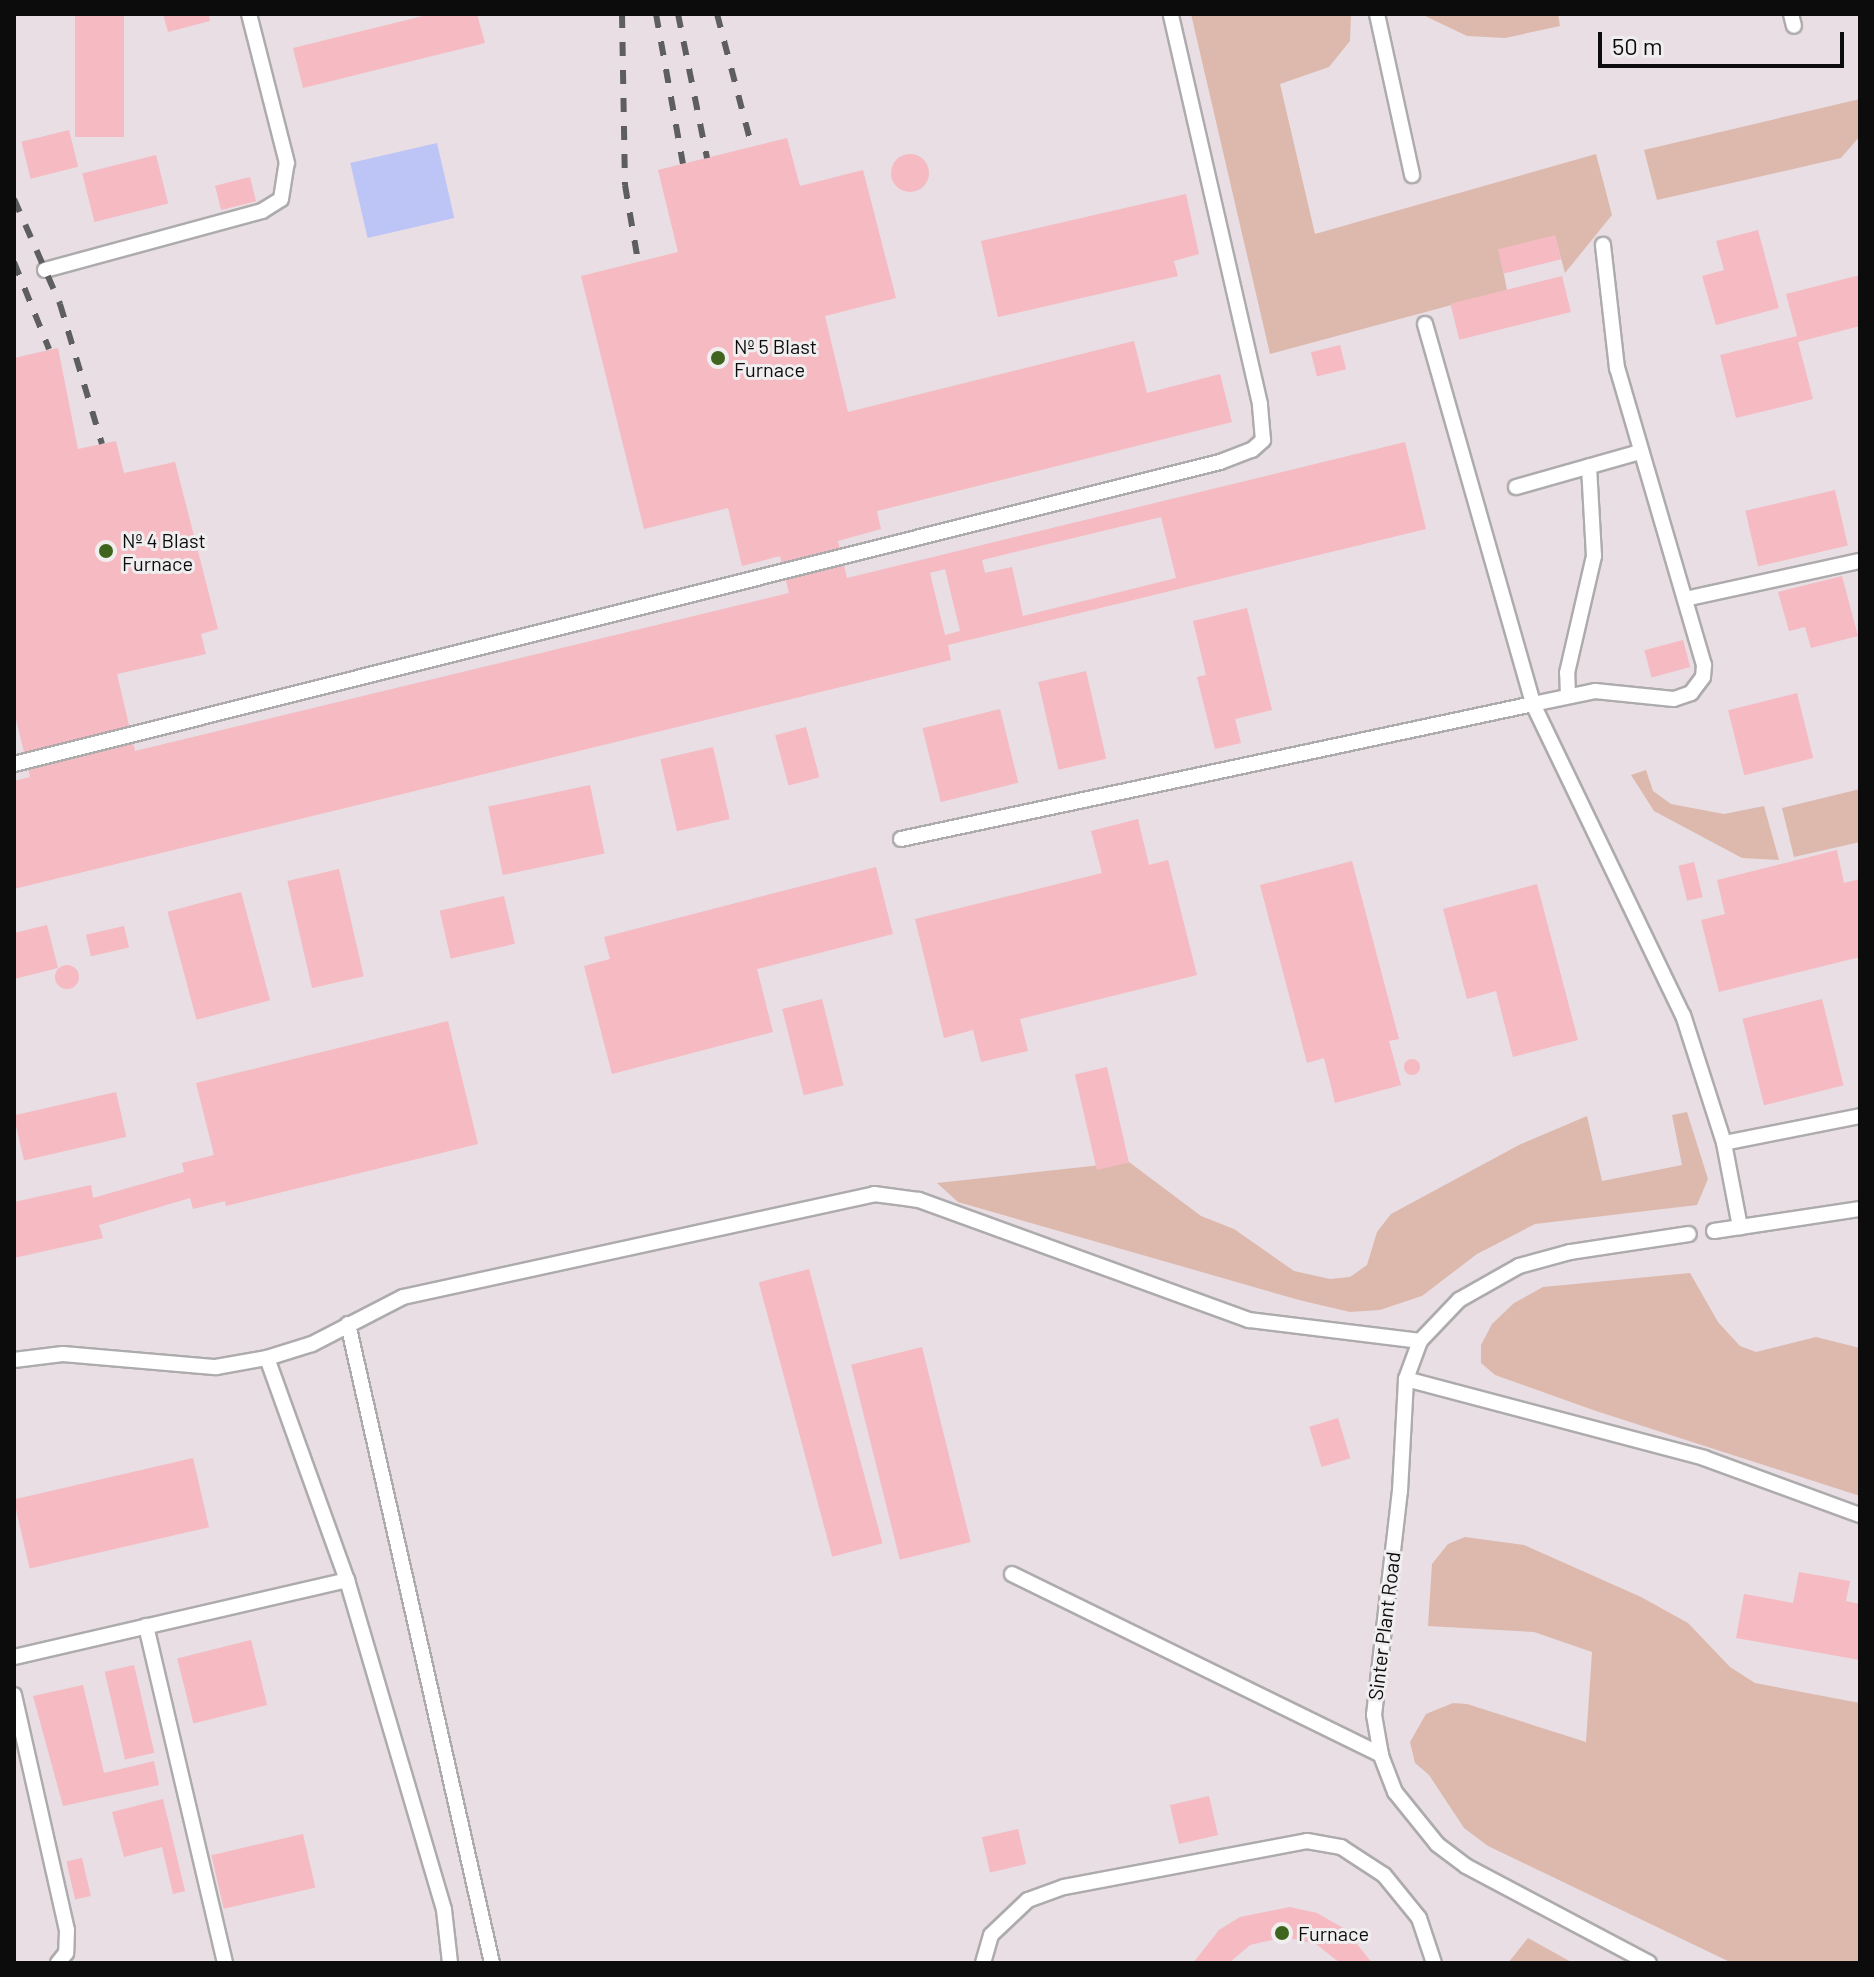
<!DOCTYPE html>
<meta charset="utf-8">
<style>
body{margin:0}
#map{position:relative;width:1874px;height:1977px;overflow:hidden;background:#f1eef0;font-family:Barlow,sans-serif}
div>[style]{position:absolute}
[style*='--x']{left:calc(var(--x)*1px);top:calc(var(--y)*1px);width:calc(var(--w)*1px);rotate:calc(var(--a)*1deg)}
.built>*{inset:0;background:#e8dee4;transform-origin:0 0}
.green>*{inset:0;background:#ddb9ad}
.water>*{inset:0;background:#bdc5f6;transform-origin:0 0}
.building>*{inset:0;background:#f5bac2;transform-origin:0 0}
.round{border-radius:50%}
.roads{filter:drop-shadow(2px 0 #aeabad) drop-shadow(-2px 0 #aeabad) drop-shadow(0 2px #aeabad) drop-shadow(0 -2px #aeabad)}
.lane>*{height:14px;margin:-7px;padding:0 7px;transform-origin:7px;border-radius:7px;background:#fff}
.rail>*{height:6px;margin-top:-3px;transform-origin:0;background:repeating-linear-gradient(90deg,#5f5e5f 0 14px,transparent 0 28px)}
.dots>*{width:22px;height:22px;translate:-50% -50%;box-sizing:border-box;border:4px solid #f1eef0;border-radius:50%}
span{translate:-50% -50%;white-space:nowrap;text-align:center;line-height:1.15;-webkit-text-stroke:6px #f1eef0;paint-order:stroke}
.poi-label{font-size:20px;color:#0d0c0d}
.left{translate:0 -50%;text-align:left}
.street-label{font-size:20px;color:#0d0c0d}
.frame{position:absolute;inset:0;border:16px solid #0d0c0d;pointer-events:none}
.scale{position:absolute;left:1598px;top:32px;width:246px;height:36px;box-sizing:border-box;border:4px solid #0d0c0d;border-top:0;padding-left:10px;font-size:24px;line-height:28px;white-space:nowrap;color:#0d0c0d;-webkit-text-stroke:6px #f1eef0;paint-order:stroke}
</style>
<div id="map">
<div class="built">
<i style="left:14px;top:14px;width:1846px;height:1949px"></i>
</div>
<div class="green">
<i style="clip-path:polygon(1191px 14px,1351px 14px,1350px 41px,1329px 67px,1280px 84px,1315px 234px,1596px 154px,1612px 215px,1565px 273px,1555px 236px,1499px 250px,1507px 290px,1270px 354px)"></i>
<i style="clip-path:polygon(1421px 14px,1558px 14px,1560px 26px,1505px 38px,1467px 36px)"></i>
<i style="clip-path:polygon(1860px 99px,1860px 136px,1841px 158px,1657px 200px,1644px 150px)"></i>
<i style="clip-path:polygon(1646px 770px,1653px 791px,1671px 804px,1724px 814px,1764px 806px,1779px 860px,1742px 858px,1654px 811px,1631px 775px)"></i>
<i style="clip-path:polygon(1860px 789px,1860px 842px,1794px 857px,1782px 808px)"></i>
<i style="clip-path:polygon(1687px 1112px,1708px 1179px,1697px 1205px,1535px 1224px,1477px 1254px,1422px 1296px,1380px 1310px,1350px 1312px,1299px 1300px,958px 1202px,937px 1183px,1129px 1162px,1201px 1216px,1234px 1229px,1294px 1271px,1330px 1279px,1350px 1277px,1367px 1265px,1377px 1232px,1391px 1214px,1519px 1145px,1587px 1116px,1602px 1181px,1682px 1165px,1672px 1115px)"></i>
<i style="clip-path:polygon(1690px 1273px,1718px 1322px,1740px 1346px,1756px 1352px,1816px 1337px,1860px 1348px,1860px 1496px,1593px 1410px,1495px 1375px,1481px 1363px,1481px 1345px,1492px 1324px,1514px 1303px,1543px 1287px)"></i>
<i style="clip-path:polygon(1465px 1537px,1524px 1545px,1641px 1597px,1688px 1623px,1730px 1667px,1755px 1683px,1860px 1703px,1860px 1963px,1732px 1963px,1488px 1846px,1464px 1828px,1429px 1775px,1415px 1763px,1410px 1742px,1426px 1714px,1453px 1703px,1467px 1704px,1586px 1742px,1592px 1652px,1534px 1632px,1428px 1626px,1432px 1564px,1448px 1544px)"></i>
<i style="clip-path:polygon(1528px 1938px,1573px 1963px,1508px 1963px)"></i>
</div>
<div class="water">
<i style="left:437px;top:143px;width:77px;height:89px;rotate:77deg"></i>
</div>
<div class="building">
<i style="left:75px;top:14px;width:49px;height:123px"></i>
<i style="clip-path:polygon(163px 14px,209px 14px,210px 21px,168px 32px)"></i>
<i style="clip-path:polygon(431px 14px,477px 14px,485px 43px,303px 88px,293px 48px)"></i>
<i style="left:69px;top:130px;width:38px;height:49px;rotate:76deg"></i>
<i style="clip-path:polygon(evenodd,787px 138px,800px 186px,863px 170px,896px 298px,825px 316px,848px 412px,1134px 341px,1147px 393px,1220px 374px,1232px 422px,877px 511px,881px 529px,838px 541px,847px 578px,1405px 442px,1426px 529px,948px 645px,951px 660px,14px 889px,14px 781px,30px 777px,14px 711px,14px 358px,58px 348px,78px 449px,116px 441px,124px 473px,175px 462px,218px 629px,201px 634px,206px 654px,117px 674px,135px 751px,789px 593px,780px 556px,742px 566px,728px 508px,644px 529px,581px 276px,678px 252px,658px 170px,787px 138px,1161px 517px,1176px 578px,1023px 616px,1012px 567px,985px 573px,982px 560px,1161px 517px,787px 138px,945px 569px,960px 631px,945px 635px,930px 573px,945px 569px)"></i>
<i class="round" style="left:891px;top:154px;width:38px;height:38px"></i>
<i style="left:156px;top:155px;width:50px;height:76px;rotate:76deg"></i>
<i style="left:250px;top:177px;width:25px;height:36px;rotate:76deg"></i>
<i style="clip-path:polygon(1186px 194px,1199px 254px,1174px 261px,1178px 276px,998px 317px,981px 241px)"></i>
<i style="clip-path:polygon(1758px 230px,1779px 308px,1716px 325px,1702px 276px,1724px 270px,1716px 241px)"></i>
<i style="left:1555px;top:235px;width:25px;height:59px;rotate:76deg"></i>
<i style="clip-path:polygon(1860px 275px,1860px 326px,1798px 342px,1813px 399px,1736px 418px,1720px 355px,1797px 336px,1786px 294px)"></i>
<i style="left:1562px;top:276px;width:37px;height:115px;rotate:76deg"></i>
<i style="left:1340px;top:345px;width:25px;height:30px;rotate:76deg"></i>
<i style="left:1835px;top:490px;width:57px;height:92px;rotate:77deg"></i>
<i style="clip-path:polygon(1842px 576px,1858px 636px,1811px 648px,1805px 627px,1789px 631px,1778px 592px)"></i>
<i style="clip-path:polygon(1247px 608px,1272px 710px,1235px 719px,1241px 743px,1215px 749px,1197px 677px,1206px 675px,1193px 621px)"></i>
<i style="left:1683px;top:640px;width:28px;height:40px;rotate:75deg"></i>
<i style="left:1086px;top:671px;width:90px;height:49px;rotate:77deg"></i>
<i style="left:1797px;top:693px;width:67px;height:71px;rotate:76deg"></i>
<i style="left:1000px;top:709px;width:76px;height:80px;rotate:76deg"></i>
<i style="left:806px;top:727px;width:52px;height:32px;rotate:75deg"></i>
<i style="left:713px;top:747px;width:74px;height:54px;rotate:77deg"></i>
<i style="left:590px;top:785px;width:70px;height:104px;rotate:78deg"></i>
<i style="clip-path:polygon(1138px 819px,1149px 865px,1168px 860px,1197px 975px,1020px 1019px,1028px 1051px,981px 1062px,973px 1030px,944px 1038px,915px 919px,1102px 873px,1091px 831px)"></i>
<i style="clip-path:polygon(1837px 850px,1844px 883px,1860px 879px,1860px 957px,1719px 992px,1701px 920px,1725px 914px,1717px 880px)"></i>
<i style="clip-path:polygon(1352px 861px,1399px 1039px,1389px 1041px,1401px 1085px,1335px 1103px,1324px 1058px,1307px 1063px,1260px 885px)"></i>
<i style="left:1694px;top:862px;width:36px;height:16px;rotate:76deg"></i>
<i style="clip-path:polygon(876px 867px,893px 934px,757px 969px,773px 1032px,612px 1074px,584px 966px,610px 959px,604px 937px)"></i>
<i style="left:339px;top:869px;width:110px;height:53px;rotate:77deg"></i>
<i style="clip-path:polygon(1537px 884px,1578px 1040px,1513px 1057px,1496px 991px,1467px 999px,1443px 909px)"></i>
<i style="left:241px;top:892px;width:112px;height:76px;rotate:75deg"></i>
<i style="left:504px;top:896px;width:49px;height:66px;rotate:77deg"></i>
<i style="clip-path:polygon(47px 925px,58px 968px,14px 979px,14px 933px)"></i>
<i style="left:124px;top:926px;width:22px;height:39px;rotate:77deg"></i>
<i class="round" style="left:55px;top:965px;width:24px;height:24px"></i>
<i style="left:822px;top:999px;width:89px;height:41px;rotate:76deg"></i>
<i style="left:1822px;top:999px;width:89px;height:82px;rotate:76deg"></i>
<i style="clip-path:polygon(448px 1021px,478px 1144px,226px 1206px,225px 1201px,193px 1209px,190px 1198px,99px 1225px,103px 1238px,14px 1258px,14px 1202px,91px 1185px,93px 1198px,184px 1172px,182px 1163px,214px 1155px,196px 1083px)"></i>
<i class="round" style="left:1404px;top:1059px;width:16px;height:16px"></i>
<i style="left:1107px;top:1067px;width:98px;height:33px;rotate:77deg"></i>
<i style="left:116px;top:1092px;width:46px;height:105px;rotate:77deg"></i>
<i style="left:809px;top:1269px;width:284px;height:52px;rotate:75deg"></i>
<i style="left:922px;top:1347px;width:201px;height:73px;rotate:76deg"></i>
<i style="left:1338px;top:1418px;width:42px;height:30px;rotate:73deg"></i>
<i style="left:193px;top:1458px;width:71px;height:184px;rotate:77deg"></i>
<i style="clip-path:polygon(1799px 1572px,1850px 1581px,1846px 1601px,1860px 1604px,1860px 1660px,1736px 1638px,1744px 1594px,1793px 1603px)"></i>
<i style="left:251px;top:1640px;width:67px;height:76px;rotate:76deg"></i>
<i style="left:134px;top:1665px;width:90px;height:30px;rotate:77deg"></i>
<i style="clip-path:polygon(83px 1685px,104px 1773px,154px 1761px,159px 1785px,63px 1806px,33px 1696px)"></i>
<i style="left:1209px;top:1796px;width:40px;height:40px;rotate:77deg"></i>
<i style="clip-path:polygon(163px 1799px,185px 1891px,173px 1894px,162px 1847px,124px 1857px,112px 1812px)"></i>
<i style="left:1018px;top:1829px;width:36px;height:37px;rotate:77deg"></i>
<i style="left:303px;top:1834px;width:55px;height:94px;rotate:77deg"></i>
<i style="left:82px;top:1858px;width:39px;height:16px;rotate:77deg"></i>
<i style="clip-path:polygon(1290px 1907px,1317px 1913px,1345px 1929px,1372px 1963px,1340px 1963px,1316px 1944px,1285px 1937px,1250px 1945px,1229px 1963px,1193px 1963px,1219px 1930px,1240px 1917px)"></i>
</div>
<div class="roads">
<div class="lane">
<i style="--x:1377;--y:14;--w:165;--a:77.7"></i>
<i style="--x:1791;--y:14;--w:12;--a:76"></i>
<i style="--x:45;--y:270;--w:225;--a:-15.2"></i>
<i style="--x:262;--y:211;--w:22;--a:-32"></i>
<i style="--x:281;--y:199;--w:36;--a:-81"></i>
<i style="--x:287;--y:163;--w:154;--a:-104.3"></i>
<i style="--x:1425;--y:324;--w:395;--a:74.1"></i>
<i style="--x:1533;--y:704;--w:63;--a:-11.8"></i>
<i style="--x:1595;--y:691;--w:79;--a:5.8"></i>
<i style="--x:1674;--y:699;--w:18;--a:-19"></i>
<i style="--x:1691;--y:693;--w:20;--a:-53"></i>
<i style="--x:1703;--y:677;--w:12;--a:-85"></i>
<i style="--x:1704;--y:665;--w:309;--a:-106.3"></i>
<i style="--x:1617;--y:368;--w:124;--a:-96.5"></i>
<i style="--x:1516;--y:487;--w:129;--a:-15.8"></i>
<i style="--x:1685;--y:599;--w:179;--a:-12.3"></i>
<i style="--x:1568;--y:696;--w:23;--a:-92"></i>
<i style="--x:1567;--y:673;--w:120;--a:-77"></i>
<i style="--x:1594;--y:556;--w:90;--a:-93.2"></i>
<i style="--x:14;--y:764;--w:1243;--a:-14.06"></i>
<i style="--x:1220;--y:462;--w:34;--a:-21"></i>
<i style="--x:1252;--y:450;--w:15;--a:-42"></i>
<i style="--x:1263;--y:440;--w:36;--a:-95"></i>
<i style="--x:1260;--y:404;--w:400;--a:-102.9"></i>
<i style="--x:901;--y:839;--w:646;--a:-12.06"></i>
<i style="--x:1533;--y:704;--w:345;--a:64.3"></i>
<i style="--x:1683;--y:1015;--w:134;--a:72.2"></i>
<i style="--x:1724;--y:1143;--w:86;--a:79.2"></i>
<i style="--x:1724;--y:1143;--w:139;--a:-11.2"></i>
<i style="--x:1714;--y:1231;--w:148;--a:-8.6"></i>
<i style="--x:348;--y:1324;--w:655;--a:77.3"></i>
<i style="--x:267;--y:1358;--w:236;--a:70.2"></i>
<i style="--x:347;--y:1580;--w:344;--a:73.6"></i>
<i style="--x:444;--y:1910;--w:53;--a:83.5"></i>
<i style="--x:14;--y:1360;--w:49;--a:-7"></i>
<i style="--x:63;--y:1354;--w:154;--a:4.9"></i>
<i style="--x:216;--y:1367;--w:52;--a:-10"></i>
<i style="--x:267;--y:1358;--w:47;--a:-17.3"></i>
<i style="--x:312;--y:1344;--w:102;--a:-27.3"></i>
<i style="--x:403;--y:1297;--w:482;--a:-12.3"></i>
<i style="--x:874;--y:1194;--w:45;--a:7.6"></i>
<i style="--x:919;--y:1200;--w:351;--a:20"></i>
<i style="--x:1249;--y:1320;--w:172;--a:7"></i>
<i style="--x:1406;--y:1379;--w:308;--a:14.8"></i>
<i style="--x:1704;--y:1458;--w:166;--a:20.1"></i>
<i style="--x:1012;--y:1574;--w:411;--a:26.1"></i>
<i style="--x:146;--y:1626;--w:346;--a:76.8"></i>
<i style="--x:14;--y:1657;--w:342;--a:-13"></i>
<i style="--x:14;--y:1695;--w:241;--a:77.3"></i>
<i style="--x:67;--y:1930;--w:23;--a:92"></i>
<i style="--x:66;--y:1953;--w:13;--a:129"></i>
<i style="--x:983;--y:1963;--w:29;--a:-74"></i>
<i style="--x:991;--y:1935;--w:51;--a:-43.4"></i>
<i style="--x:1028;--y:1900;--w:38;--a:-20"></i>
<i style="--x:1064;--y:1887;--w:247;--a:-10.7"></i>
<i style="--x:1307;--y:1841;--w:35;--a:10"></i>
<i style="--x:1341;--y:1847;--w:51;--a:33.1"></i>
<i style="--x:1384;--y:1875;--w:55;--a:50.9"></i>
<i style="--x:1419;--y:1918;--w:47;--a:71.6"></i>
<i style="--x:1649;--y:1963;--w:207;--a:-152.1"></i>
<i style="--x:1466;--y:1866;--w:36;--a:-143"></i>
<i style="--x:1437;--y:1844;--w:67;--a:-128.9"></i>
<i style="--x:1395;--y:1792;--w:40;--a:-111"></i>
<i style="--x:1381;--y:1755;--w:41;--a:-99.9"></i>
<i style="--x:1374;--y:1715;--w:226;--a:-83.4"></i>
<i style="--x:1400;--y:1491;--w:112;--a:-86.9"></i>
<i style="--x:1406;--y:1379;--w:40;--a:-69.8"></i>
<i style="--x:1420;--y:1341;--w:57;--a:-46.4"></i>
<i style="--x:1459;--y:1300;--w:69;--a:-29.5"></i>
<i style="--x:1519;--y:1266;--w:53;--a:-15.4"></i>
<i style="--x:1570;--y:1252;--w:120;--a:-8.6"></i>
</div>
</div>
<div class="rail">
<i style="--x:622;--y:14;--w:171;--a:89"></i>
<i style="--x:625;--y:185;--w:77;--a:80.3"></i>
<i style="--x:656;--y:14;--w:152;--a:79.8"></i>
<i style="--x:678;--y:14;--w:147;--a:78.6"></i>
<i style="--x:717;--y:14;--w:138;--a:75.3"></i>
<i style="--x:14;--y:199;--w:115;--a:66.3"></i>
<i style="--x:60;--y:304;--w:146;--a:73.3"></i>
<i style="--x:14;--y:262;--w:94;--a:68.1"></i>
</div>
<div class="dots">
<i style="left:718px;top:358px;background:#3f641d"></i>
<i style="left:106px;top:551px;background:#3f641d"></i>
<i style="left:1282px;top:1933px;background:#3f641d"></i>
</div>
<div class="poi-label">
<span class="left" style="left:734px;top:358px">Nº 5 Blast<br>Furnace</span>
<span class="left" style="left:122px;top:552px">Nº 4 Blast<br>Furnace</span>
<span class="left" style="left:1298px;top:1933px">Furnace</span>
</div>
<div class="street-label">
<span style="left:1384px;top:1626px;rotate:-83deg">Sinter Plant Road</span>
</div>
<div class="frame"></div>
<div class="scale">50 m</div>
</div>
